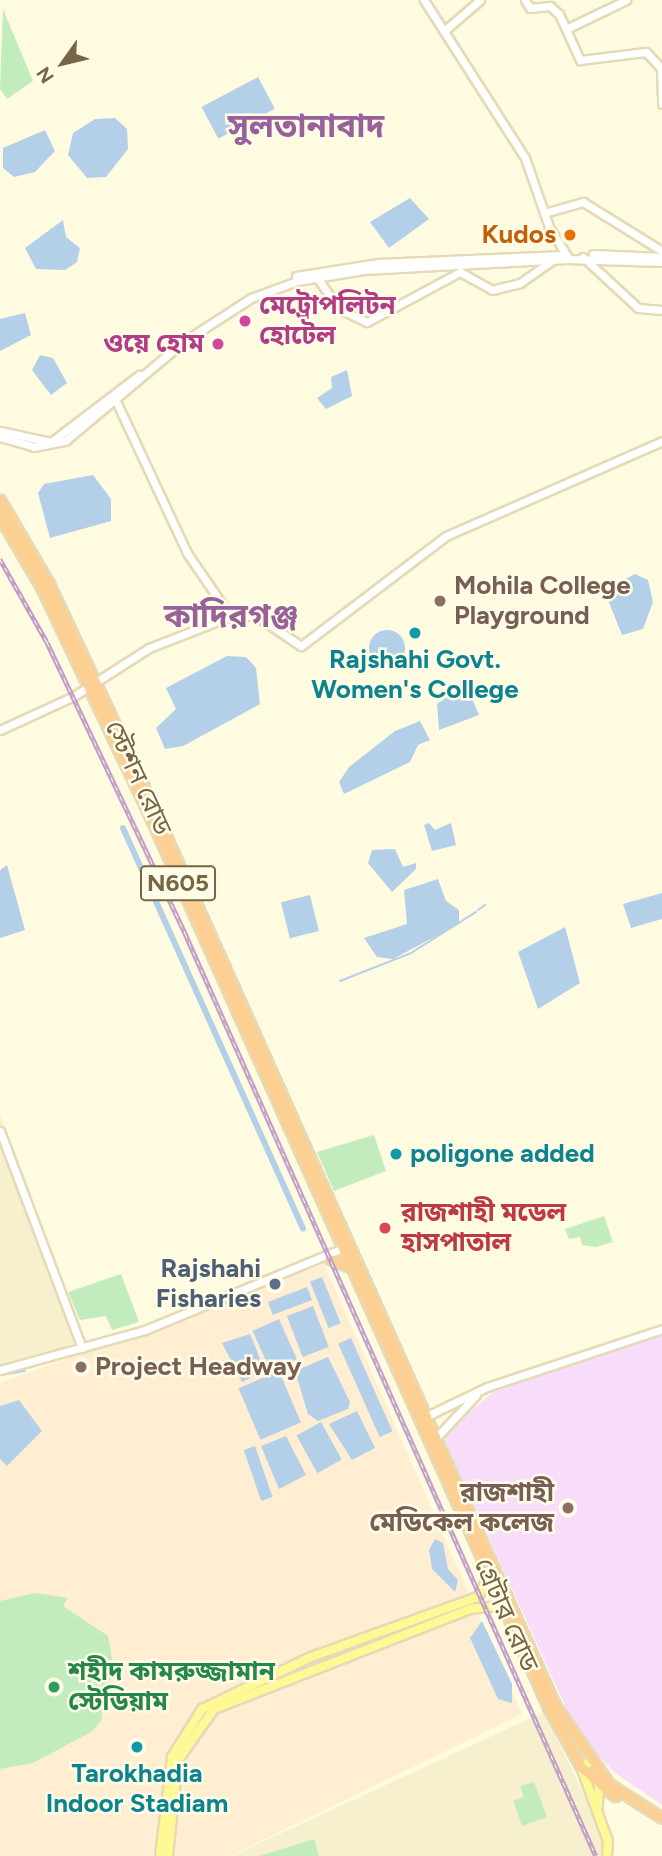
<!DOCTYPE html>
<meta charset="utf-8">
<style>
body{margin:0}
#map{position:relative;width:662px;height:1856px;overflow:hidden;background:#fefbe0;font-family:Figtree,"Noto Sans Bengali",sans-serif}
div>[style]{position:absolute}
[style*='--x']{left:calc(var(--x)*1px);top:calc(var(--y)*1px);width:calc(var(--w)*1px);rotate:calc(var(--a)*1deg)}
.residential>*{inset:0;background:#f6f0ce}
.commercial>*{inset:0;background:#ffeed2}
.education>*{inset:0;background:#f8ddfa}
.green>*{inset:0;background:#c2ecbe}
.water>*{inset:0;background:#b3d0e8;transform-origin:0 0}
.round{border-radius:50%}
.stream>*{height:2px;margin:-1px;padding:0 1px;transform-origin:1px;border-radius:1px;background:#b3d0e8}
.canal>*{height:6px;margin:-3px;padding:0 3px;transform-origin:3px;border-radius:3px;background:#b3d0e8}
.roads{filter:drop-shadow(2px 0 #e5dab6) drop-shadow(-2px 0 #e5dab6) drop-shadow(0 2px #e5dab6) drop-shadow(0 -2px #e5dab6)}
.secondary>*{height:7px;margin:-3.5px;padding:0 3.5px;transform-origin:3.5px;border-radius:3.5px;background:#fff}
.primary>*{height:8px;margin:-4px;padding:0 4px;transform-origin:4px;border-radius:4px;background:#fff995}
.highway>*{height:9px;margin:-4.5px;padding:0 4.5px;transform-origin:4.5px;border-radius:4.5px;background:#fccf92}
.rail>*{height:4.5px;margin-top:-2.25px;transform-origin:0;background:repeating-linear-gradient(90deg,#fffde7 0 5px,#c19ec7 0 10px);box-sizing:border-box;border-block:2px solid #c19ec7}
.dots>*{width:19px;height:19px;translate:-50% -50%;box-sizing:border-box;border:4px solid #fffde7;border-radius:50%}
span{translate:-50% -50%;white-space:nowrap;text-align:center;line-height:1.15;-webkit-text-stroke:5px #fffde7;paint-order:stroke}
.shield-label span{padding:2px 5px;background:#fffde7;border:2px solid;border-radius:5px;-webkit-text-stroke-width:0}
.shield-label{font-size:24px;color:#766646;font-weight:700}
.food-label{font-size:26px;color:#c56008;font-weight:700}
.right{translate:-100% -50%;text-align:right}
.hotel-label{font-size:26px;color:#b23c85;font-weight:700}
.left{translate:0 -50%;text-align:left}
.education-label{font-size:26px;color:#785e54;font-weight:700}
.culture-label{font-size:26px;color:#0d838f;font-weight:700}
.street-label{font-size:26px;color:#766646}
.health-label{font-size:26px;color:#be3a42;font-weight:700}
.service-label{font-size:26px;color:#4e5e75;font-weight:700}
.leisure-label{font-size:26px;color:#27864d;font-weight:700}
.district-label{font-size:33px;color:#98619a;font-weight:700}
.north{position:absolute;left:28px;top:28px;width:70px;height:70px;-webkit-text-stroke:5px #fffde7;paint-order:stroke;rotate:236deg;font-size:19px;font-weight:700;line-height:28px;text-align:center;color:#766646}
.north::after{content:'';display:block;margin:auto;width:24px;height:32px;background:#766646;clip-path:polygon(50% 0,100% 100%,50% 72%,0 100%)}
</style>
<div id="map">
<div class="residential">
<i style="clip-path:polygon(0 1115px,75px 1343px,0 1371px)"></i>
<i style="clip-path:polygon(544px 1712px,603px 1834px,606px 1856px,232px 1856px)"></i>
</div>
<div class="commercial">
<i style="clip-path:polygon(324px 1264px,522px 1714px,230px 1856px,0 1856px,0 1383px)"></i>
</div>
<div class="education">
<i style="clip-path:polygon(662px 1334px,662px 1805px,614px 1772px,578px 1734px,445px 1442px,446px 1433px,493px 1392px)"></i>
</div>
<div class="green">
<i style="clip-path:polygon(3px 9px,33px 81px,7px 99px,0 89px)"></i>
<i style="clip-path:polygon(374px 1135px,386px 1171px,334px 1191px,317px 1152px)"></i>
<i style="clip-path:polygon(604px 1216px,613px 1242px,596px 1247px,582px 1245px,580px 1237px,569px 1239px,565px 1229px)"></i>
<i style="clip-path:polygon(121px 1274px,139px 1322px,112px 1330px,106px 1316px,80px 1320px,68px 1292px)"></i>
<i style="clip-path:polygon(35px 1593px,68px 1598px,63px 1606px,108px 1636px,113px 1664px,101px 1721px,91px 1732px,33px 1763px,0 1769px,0 1601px)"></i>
<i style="clip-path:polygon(534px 1782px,547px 1817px,522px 1826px,513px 1801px,524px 1797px,520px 1786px)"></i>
<i style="clip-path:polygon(314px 1839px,319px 1856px,259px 1856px)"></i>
</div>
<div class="water">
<i style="left:258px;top:77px;width:36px;height:64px;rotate:62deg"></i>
<i style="clip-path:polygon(115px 118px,127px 129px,128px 149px,106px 177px,87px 178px,68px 155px,73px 133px,95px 119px)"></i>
<i style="clip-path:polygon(45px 130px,55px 151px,35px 172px,14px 177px,3px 168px,3px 148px)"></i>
<i style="clip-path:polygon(410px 198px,429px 219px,389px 248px,370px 222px)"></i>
<i style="clip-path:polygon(63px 220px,66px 237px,80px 248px,77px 262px,65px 270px,36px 269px,25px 248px)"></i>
<i style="clip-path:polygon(25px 313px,31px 335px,0 351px,0 319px)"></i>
<i style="clip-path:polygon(40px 355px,53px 358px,67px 383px,51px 395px,32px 370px)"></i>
<i style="clip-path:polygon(347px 370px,352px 396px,326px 409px,317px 398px,332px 388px,331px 377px)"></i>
<i style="clip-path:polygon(93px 475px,111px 499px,111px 521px,50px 538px,38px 493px,44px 484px)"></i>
<i style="clip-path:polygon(635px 574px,648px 580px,653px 602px,643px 629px,622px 635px,604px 590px)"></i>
<i class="round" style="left:369px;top:630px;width:36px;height:36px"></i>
<i style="clip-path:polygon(227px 656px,246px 657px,256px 668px,260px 704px,183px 746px,165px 749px,156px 728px,176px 709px,166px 688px)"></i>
<i style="clip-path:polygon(466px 684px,479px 715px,439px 730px,437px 704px)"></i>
<i style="clip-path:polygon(420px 721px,430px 740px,418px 745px,410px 762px,344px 794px,339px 782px,349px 767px,395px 731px)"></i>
<i style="clip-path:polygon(429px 823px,435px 830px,451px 823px,456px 845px,432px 851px,424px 825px)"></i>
<i style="clip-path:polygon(395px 849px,403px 867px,416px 863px,416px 869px,392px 892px,368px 863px,372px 850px)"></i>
<i style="clip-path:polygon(7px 865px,25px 930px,0 938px,0 870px)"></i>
<i style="clip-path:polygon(438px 879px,446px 901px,459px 910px,459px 924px,393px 959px,377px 957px,364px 938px,407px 924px,404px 890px)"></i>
<i style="clip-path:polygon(662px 893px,662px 919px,631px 928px,623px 904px)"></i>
<i style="left:310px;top:895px;width:37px;height:30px;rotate:76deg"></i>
<i style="clip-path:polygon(565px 927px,580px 983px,538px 1009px,518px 952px)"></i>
<i style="left:322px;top:1277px;width:50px;height:13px;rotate:68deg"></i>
<i style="left:307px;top:1287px;width:14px;height:42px;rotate:69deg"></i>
<i style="left:313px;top:1306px;width:44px;height:28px;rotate:69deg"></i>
<i style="left:279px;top:1319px;width:44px;height:29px;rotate:66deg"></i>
<i style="clip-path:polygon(250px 1334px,265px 1371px,242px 1382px,222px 1343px)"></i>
<i style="left:351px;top:1338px;width:102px;height:14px;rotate:66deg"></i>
<i style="clip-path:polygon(328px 1357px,350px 1402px,348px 1409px,318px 1421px,308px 1414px,295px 1371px)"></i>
<i style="left:279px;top:1371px;width:56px;height:44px;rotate:67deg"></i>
<i style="clip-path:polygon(19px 1400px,42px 1431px,7px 1466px,0 1459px,0 1406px)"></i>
<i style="clip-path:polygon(357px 1411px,375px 1448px,352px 1460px,329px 1424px)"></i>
<i style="left:321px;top:1422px;width:43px;height:28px;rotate:61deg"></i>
<i style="clip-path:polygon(286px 1436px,306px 1475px,279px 1489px,261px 1446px)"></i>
<i style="left:255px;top:1446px;width:54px;height:12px;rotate:71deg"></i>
<i style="clip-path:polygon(435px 1539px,443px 1543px,448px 1569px,458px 1580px,455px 1592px,432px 1569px,429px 1550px)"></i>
<i style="clip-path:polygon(482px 1621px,512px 1684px,512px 1703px,498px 1699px,470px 1638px)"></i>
</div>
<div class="stream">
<i style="--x:478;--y:910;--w:9;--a:-36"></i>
<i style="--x:340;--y:981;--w:76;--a:-21.5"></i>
<i style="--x:411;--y:953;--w:77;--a:-32.2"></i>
<i style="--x:0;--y:1375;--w:25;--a:-9"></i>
</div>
<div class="canal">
<i style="--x:123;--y:828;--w:439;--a:65.8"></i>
</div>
<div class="roads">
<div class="secondary">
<i style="--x:424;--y:0;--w:188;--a:57.4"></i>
<i style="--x:525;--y:158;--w:73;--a:70.8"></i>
<i style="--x:549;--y:227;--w:36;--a:58"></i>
<i style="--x:525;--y:0;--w:9;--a:58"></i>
<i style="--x:530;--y:8;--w:20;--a:-6"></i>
<i style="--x:550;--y:6;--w:12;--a:42"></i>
<i style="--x:559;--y:14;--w:51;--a:65.5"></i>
<i style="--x:580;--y:60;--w:66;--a:-6.9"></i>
<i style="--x:646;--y:52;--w:23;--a:47"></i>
<i style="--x:566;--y:29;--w:67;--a:-25.8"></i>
<i style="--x:445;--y:30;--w:46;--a:-40.6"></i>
<i style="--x:661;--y:70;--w:34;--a:88"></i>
<i style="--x:544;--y:213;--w:41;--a:-15.8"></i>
<i style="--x:583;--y:202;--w:93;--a:31.8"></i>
<i style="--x:593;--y:254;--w:69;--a:2.5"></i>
<i style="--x:583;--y:257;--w:75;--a:42.8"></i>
<i style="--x:638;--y:308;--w:24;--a:5"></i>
<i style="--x:296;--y:276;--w:83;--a:-9"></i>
<i style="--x:378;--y:263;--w:185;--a:-2.5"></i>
<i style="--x:316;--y:276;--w:39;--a:55"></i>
<i style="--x:338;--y:308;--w:32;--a:26"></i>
<i style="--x:367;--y:322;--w:106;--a:-28.3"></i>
<i style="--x:460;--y:272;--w:37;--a:29"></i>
<i style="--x:492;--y:290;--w:29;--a:-14"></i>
<i style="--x:520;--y:283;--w:38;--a:-35"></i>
<i style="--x:115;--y:399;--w:170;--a:64.9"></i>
<i style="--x:187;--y:553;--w:78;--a:55.5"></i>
<i style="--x:0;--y:431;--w:52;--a:12.2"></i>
<i style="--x:51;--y:442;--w:111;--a:-37.3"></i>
<i style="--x:0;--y:437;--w:35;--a:16"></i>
<i style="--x:34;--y:447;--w:32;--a:-11"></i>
<i style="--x:65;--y:441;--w:154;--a:-40"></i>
<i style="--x:183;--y:342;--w:81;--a:-32.9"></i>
<i style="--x:251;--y:298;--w:49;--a:-20.3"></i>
<i style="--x:297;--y:281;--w:68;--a:-9.3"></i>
<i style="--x:364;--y:270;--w:204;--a:-3.1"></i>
<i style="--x:568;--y:259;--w:94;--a:1.8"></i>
<i style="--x:0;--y:730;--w:81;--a:-24.7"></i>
<i style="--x:74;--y:696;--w:89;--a:-32.6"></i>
<i style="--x:149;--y:648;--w:83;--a:-21.3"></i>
<i style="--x:226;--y:618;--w:29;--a:-6"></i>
<i style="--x:255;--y:615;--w:55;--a:34"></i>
<i style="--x:301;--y:646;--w:182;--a:-37.2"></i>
<i style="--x:446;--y:536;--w:236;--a:-23.7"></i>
<i style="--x:0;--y:1131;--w:232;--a:69.3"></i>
<i style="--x:0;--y:1370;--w:150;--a:-15.4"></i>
<i style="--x:145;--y:1330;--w:217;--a:-22.5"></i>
<i style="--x:425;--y:1417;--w:69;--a:-25.8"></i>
<i style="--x:487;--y:1387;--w:184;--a:-18.3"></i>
<i style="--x:435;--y:1439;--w:60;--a:-47"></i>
</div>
<div class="primary">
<i style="--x:591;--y:1761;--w:12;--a:149"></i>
<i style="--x:581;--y:1767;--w:79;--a:70"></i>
<i style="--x:608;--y:1841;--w:15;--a:94"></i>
<i style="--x:598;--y:1806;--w:28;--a:-88"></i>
<i style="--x:160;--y:1856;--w:100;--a:-83.1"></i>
<i style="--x:172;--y:1757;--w:57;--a:-58"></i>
<i style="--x:202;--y:1709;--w:121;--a:-25.5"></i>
<i style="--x:311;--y:1657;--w:177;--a:-19.8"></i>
<i style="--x:478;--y:1597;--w:21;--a:-62"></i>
<i style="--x:168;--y:1856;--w:97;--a:-84.1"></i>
<i style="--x:178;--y:1760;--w:62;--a:-54.8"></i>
<i style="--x:214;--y:1709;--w:275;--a:-21.3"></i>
<i style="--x:470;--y:1609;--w:29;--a:-6"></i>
</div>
<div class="highway">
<i style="--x:0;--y:500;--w:97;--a:59.7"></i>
<i style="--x:49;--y:584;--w:192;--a:64.8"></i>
<i style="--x:131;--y:758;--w:1038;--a:65.88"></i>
<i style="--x:555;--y:1705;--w:96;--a:55.6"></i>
<i style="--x:609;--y:1784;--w:63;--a:32.7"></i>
<i style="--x:0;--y:517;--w:81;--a:59.6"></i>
<i style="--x:41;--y:587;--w:247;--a:64.6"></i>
<i style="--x:147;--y:810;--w:983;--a:65.91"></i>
<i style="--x:548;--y:1707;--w:68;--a:61.2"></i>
<i style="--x:581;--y:1767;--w:45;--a:40.5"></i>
<i style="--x:330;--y:1259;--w:18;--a:22"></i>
</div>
</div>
<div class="rail">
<i style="--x:0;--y:559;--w:95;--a:60.5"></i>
<i style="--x:47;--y:642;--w:322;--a:64.6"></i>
<i style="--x:185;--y:933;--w:1010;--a:66"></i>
</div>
<div class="dots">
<i style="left:570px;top:235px;background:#e8710a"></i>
<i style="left:245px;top:321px;background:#d1479c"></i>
<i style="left:218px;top:344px;background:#d1479c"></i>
<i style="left:440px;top:601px;background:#8d6e63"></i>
<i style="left:415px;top:633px;background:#0f9aa8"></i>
<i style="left:396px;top:1154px;background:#0f9aa8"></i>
<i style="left:385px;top:1228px;background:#e0444e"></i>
<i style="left:275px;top:1284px;background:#5c6f8a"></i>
<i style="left:81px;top:1367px;background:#8d6e63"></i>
<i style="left:568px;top:1508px;background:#8d6e63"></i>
<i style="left:54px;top:1687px;background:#2e9e5b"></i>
<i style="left:137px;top:1747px;background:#0f9aa8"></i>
</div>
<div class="shield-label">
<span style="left:178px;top:883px">N605</span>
</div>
<div class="food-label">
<span class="right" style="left:556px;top:235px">Kudos</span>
</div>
<div class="hotel-label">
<span class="left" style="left:259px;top:321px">মেট্রোপলিটন<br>হোটেল</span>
<span class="right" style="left:204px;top:344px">ওয়ে হোম</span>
</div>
<div class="education-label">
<span class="left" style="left:454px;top:601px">Mohila College<br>Playground</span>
<span class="left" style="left:95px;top:1367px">Project Headway</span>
<span class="right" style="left:554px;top:1508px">রাজশাহী<br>মেডিকেল কলেজ</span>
</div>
<div class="culture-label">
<span style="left:415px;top:675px">Rajshahi Govt.<br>Women's College</span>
<span class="left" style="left:410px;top:1154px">poligone added</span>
<span style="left:137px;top:1789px">Tarokhadia<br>Indoor Stadiam</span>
</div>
<div class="street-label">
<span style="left:138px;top:778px;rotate:65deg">স্টেশন রোড</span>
<span style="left:506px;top:1615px;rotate:66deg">গ্রেটার রোড</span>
</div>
<div class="health-label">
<span class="left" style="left:401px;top:1228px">রাজশাহী মডেল<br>হাসপাতাল</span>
</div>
<div class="service-label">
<span class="right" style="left:261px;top:1284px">Rajshahi<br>Fisharies</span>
</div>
<div class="leisure-label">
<span class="left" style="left:68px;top:1687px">শহীদ কামরুজ্জামান<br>স্টেডিয়াম</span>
</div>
<div class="district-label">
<span style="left:306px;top:126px">সুলতানাবাদ</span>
<span style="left:231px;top:616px">কাদিরগঞ্জ</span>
</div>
<div class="north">N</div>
</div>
